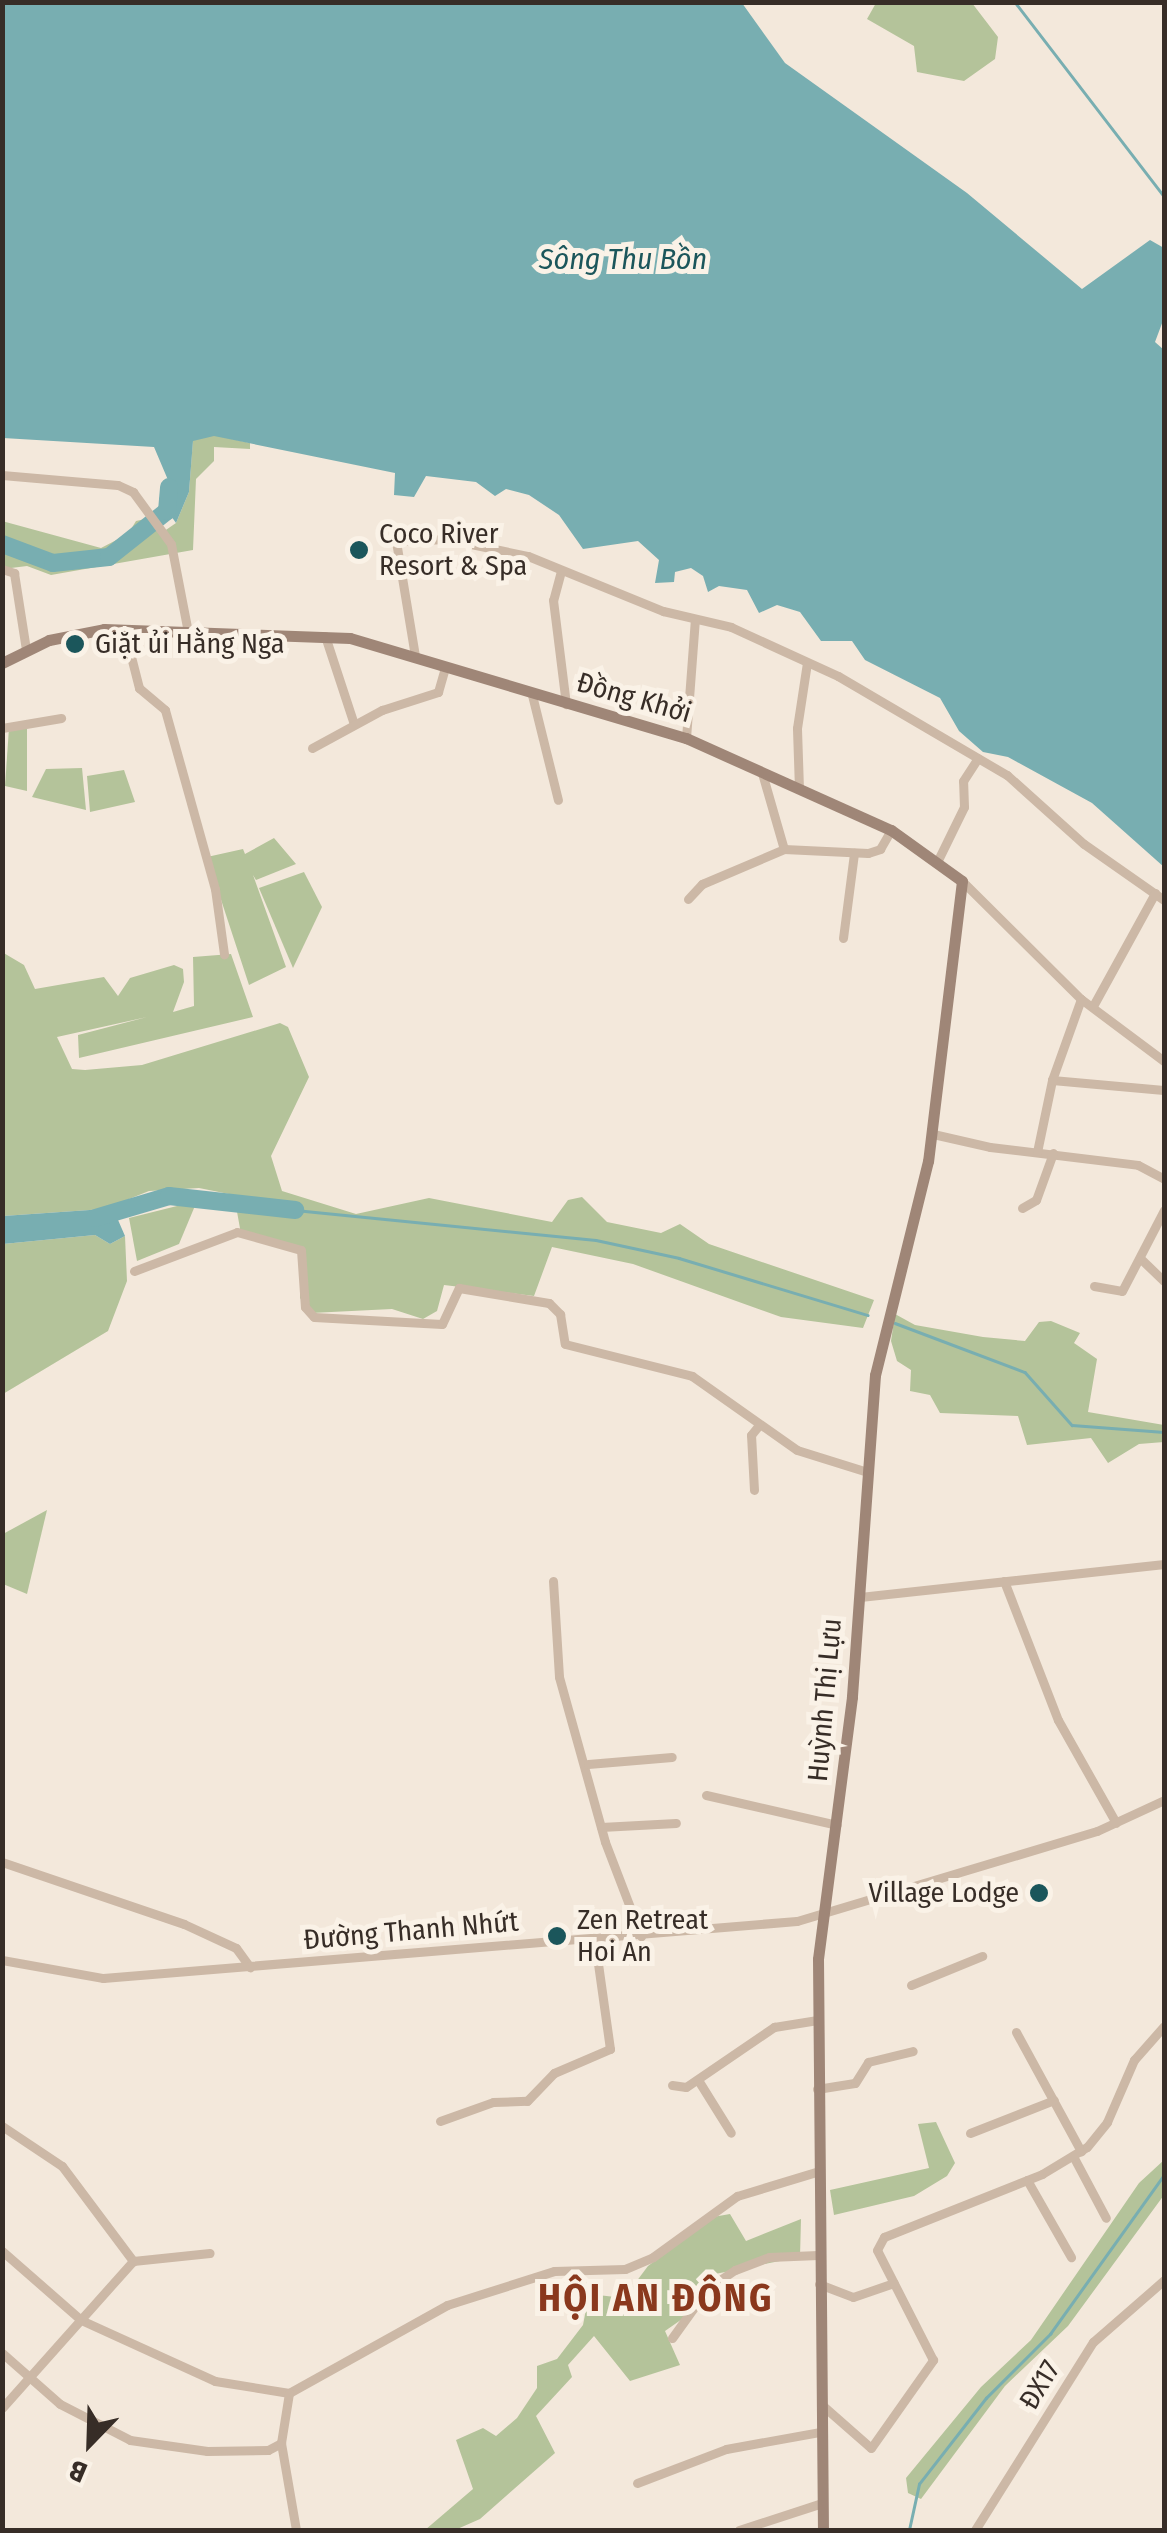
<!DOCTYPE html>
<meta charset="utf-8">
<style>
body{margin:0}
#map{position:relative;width:1167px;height:2533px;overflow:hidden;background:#f3e8db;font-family:"Fira Sans Condensed",sans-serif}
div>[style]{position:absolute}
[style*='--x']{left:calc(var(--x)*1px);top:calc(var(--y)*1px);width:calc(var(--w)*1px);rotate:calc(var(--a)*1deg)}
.green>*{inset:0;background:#b4c39a}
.water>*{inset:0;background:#78aeb1}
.stream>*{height:2.5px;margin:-1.25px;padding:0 1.25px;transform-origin:1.25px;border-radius:1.25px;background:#78aeb1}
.river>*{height:18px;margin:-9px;padding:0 9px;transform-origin:9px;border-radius:9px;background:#78aeb1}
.street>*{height:9px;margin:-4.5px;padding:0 4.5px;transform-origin:4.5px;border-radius:4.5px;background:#ccb8a6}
.secondary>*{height:11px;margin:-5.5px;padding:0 5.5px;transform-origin:5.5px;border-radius:5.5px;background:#9f8677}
.dots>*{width:28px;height:28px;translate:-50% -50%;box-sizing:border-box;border:5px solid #faf2e7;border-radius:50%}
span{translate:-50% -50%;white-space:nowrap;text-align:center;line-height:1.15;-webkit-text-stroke:10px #faf2e7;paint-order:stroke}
.poi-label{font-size:28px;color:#372d27}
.left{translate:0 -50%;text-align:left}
.right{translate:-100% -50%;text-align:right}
.street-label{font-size:28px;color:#372d27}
.water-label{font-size:30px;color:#1b565b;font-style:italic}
.district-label{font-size:38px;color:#8a381d;font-weight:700;letter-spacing:2.5px}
.frame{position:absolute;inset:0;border:5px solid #372d27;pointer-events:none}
.north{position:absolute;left:40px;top:2393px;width:100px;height:100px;-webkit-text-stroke:8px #faf2e7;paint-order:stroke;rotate:203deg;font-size:28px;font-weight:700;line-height:40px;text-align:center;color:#372d27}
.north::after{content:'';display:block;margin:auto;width:35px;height:45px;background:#372d27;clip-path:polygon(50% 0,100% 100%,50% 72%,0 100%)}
</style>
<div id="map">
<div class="green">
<i style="clip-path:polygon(876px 3px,972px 3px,998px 37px,995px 59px,964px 81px,917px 72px,914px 46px,867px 19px)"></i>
<i style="clip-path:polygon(214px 435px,250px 443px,250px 449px,214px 447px,214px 461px,196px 479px,193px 550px,51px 575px,27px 566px,3px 569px,2px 521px,101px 548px,128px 534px,136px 521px,145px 519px,160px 534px,176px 523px,189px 492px,193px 440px)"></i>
<i style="clip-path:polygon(27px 727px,27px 791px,5px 786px,9px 728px)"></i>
<i style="clip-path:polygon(82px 768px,86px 810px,32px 797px,46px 769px)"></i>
<i style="clip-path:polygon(124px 770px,135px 802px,90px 812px,87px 776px)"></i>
<i style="clip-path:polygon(274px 838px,296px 864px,256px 880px,253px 875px,286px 967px,249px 985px,207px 857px,243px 849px,245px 854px)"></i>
<i style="clip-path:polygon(304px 872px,322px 907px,293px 968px,259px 888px)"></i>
<i style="clip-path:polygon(2px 952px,24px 965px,35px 989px,104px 977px,118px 996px,130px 978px,174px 965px,183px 969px,184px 982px,173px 1012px,194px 1006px,193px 957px,231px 954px,253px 1017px,79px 1058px,78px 1035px,147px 1017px,57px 1037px,72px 1069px,85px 1070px,142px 1065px,280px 1023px,288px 1027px,309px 1077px,271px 1156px,282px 1191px,356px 1214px,429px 1198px,552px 1222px,568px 1200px,582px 1197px,607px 1222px,661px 1233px,680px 1224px,709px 1244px,874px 1300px,863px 1328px,781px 1317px,633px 1264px,552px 1247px,534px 1296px,444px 1285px,437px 1311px,423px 1319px,392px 1309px,311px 1313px,300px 1298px,301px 1251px,241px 1234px,234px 1195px,199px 1188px,149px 1191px,104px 1209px,3px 1216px)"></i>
<i style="clip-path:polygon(197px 1201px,179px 1244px,137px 1261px,129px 1218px)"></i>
<i style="clip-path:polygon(95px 1235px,110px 1244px,125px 1236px,127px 1281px,108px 1331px,3px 1394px,3px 1244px)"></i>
<i style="clip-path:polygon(895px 1314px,915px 1325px,983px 1337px,1025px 1341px,1039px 1322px,1051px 1321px,1080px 1333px,1074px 1343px,1097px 1359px,1088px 1412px,1164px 1425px,1164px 1442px,1139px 1444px,1108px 1463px,1091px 1438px,1027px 1445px,1018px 1416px,940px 1413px,930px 1395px,910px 1391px,911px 1370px,897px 1361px,891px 1341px)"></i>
<i style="clip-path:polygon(47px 1510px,27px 1594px,3px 1584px,3px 1534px)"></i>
<i style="clip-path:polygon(936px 2122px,955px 2163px,947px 2176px,914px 2196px,834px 2215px,830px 2190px,929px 2168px,918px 2124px)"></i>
<i style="clip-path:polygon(1164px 2160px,1164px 2195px,1068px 2326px,1005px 2386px,921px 2499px,908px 2493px,906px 2478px,981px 2387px,1031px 2340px,1139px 2183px)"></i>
<i style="clip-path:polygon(730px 2214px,746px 2241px,801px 2219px,800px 2257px,700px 2277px,706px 2286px,695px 2310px,665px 2331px,680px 2365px,630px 2381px,594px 2336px,568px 2365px,572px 2377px,536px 2416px,555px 2453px,480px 2519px,455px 2530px,425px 2530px,473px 2489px,456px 2440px,483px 2428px,496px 2436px,517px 2418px,537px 2388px,537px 2366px,557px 2359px,583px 2325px,589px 2294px,624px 2298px,648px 2266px,713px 2217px)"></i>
</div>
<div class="water">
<i style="clip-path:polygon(2px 3px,742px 3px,785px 63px,967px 193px,1082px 289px,1150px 240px,1164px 248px,1164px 318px,1155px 342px,1164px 350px,1164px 867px,1092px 803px,1008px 757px,983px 752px,959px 731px,940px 698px,865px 660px,852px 641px,821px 641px,800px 612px,777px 605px,759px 613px,747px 590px,719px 586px,708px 592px,703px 576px,691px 568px,675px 572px,674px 582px,655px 583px,659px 560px,638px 541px,583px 549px,559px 515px,529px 495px,506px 489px,495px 496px,476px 482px,426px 476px,414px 497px,394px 495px,395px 473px,214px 436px,193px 441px,189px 492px,176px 523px,159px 499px,168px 480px,154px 447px,3px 438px)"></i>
<i style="clip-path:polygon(104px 1209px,115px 1213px,125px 1236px,110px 1244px,95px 1235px,3px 1244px,3px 1216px)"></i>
</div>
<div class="stream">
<i style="--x:1015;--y:2;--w:245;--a:52.5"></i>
<i style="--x:295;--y:1210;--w:302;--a:5.7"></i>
<i style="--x:596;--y:1240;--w:85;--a:12.2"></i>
<i style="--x:679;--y:1258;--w:197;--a:16.8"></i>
<i style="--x:895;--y:1323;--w:139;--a:20.7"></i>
<i style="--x:1025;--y:1372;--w:71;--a:48.4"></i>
<i style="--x:1072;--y:1425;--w:92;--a:4.4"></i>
<i style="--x:909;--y:2530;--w:47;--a:-77.7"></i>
<i style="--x:919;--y:2484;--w:109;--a:-52.1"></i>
<i style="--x:986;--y:2398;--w:91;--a:-45"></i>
<i style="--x:1050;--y:2334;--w:196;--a:-54.4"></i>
</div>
<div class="river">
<i style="--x:2;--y:544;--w:54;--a:20.4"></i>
<i style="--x:53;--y:563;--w:56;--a:-6.1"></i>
<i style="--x:109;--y:557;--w:74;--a:-38.4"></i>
<i style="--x:167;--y:511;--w:24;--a:-85"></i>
<i style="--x:95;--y:1218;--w:77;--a:-16.6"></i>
<i style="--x:169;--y:1196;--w:127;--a:6.3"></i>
</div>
<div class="street">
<i style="--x:2;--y:475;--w:116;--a:4.9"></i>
<i style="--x:118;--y:485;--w:17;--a:25"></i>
<i style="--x:133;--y:492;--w:64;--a:53.8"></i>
<i style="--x:171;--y:544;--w:90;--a:79.1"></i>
<i style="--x:2;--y:569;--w:13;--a:18"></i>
<i style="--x:14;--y:573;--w:78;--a:81.1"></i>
<i style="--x:561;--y:571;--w:30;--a:105"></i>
<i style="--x:553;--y:600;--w:105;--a:82.9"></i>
<i style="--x:124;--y:629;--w:61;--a:75.7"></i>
<i style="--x:139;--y:688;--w:34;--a:40"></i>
<i style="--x:165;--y:710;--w:186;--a:74.4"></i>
<i style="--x:215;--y:889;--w:66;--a:82.1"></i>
<i style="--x:325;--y:636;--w:93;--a:71.8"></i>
<i style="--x:415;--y:656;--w:117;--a:-99.4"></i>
<i style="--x:396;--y:541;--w:51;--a:-2.2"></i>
<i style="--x:447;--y:539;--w:83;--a:11.9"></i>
<i style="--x:528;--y:556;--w:146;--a:22.2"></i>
<i style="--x:663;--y:611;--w:70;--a:13.2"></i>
<i style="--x:731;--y:627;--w:118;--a:24.6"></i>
<i style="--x:838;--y:676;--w:196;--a:30.4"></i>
<i style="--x:1007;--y:775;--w:103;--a:41.9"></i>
<i style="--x:1084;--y:844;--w:98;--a:35"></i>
<i style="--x:532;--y:695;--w:108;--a:76.1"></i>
<i style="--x:2;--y:728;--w:60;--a:-9.6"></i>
<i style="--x:686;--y:738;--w:119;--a:-85.7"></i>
<i style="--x:312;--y:748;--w:80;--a:-28.5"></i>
<i style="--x:382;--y:710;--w:59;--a:-17.8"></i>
<i style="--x:438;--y:692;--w:26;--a:-74"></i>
<i style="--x:762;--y:773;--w:79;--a:73.9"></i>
<i style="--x:799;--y:789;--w:61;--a:-91.9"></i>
<i style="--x:797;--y:728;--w:66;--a:-81.3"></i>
<i style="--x:938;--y:860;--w:59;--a:-63.9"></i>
<i style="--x:964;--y:807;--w:26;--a:-92"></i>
<i style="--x:963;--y:781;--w:27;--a:-57"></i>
<i style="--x:962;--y:881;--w:168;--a:44.8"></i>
<i style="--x:1081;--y:999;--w:104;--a:36.8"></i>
<i style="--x:688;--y:899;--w:21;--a:-47"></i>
<i style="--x:702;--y:884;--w:89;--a:-23.1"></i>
<i style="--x:784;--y:849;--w:84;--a:2.7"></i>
<i style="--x:868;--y:853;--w:13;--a:-18"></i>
<i style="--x:880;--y:849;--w:22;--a:-60"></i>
<i style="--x:843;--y:938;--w:86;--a:-82.6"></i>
<i style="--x:1093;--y:1006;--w:129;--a:-61.2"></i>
<i style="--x:1052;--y:1080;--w:112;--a:5.1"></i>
<i style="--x:933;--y:1134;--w:58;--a:12.8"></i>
<i style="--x:990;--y:1147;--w:149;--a:6.9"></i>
<i style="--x:1138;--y:1165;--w:30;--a:28"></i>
<i style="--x:1037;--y:1152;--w:74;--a:-78.2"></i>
<i style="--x:1052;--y:1080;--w:86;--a:-70.3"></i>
<i style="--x:1022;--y:1208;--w:16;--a:-30"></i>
<i style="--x:1036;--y:1200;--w:50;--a:-70.1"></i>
<i style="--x:1142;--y:1260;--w:30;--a:44"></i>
<i style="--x:134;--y:1271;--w:110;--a:-20.7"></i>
<i style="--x:237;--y:1232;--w:66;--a:15.7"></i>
<i style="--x:301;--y:1250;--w:57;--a:86"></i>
<i style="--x:305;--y:1307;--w:13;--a:48"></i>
<i style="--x:314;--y:1317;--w:128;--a:3.1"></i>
<i style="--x:442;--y:1324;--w:40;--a:-65"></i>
<i style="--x:459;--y:1288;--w:91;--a:9.5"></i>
<i style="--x:549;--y:1303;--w:16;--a:45"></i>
<i style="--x:560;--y:1314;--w:30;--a:81"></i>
<i style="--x:565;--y:1344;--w:131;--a:14.1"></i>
<i style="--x:692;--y:1376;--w:128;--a:35.2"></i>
<i style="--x:797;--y:1450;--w:73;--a:17.4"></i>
<i style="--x:1094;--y:1286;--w:28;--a:10"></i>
<i style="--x:1122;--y:1291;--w:91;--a:-62.6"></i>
<i style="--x:754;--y:1490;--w:55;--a:-93.1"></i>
<i style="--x:751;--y:1435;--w:13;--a:-51"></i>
<i style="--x:553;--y:1581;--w:96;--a:86.4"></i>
<i style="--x:559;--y:1677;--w:171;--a:74.4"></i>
<i style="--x:605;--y:1842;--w:101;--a:69"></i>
<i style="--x:1004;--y:1581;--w:149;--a:68.8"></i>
<i style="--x:1058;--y:1720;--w:118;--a:60.6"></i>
<i style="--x:860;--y:1597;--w:306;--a:-6.2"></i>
<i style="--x:588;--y:1764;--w:84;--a:-4.8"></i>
<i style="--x:706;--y:1795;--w:134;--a:12.9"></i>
<i style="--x:601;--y:1827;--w:75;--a:-3.1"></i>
<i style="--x:2;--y:1862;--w:192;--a:18.8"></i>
<i style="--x:184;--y:1924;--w:57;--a:24.8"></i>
<i style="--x:236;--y:1948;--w:24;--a:54"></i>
<i style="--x:2;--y:1960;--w:103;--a:10.1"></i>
<i style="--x:103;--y:1978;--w:696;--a:-4.7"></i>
<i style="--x:797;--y:1921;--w:313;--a:-16.7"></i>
<i style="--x:1097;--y:1831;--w:74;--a:-24.8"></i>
<i style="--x:911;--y:1985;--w:77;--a:-22.2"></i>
<i style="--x:1016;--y:2032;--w:136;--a:61.4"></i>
<i style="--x:698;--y:2080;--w:62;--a:58.1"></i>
<i style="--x:672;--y:2085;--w:14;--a:8"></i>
<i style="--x:686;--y:2087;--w:107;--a:-34.3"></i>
<i style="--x:774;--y:2027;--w:44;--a:-9.2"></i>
<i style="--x:817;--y:2089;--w:38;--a:-9"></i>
<i style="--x:855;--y:2083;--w:25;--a:-58"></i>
<i style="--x:868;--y:2062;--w:46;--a:-13.7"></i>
<i style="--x:440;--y:2121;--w:56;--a:-19.7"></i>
<i style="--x:493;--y:2102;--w:34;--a:-2"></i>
<i style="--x:527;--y:2101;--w:39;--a:-46"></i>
<i style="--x:554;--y:2073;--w:61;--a:-23.2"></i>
<i style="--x:610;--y:2049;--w:108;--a:-98"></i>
<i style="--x:2;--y:2126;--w:72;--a:33.7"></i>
<i style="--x:62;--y:2166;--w:119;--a:53.2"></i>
<i style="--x:970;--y:2133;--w:90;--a:-21.4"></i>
<i style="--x:1073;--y:2156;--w:70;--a:62"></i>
<i style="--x:1027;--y:2180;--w:89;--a:60.3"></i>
<i style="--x:2;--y:2251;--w:105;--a:41.1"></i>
<i style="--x:81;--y:2320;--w:147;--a:24.5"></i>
<i style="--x:215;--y:2381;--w:75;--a:9.2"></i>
<i style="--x:289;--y:2393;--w:181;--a:-29.1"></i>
<i style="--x:447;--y:2305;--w:112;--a:-17.6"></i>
<i style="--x:554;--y:2271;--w:71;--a:-1.6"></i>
<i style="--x:625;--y:2269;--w:30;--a:-23"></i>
<i style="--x:653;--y:2257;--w:104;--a:-36"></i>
<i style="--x:737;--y:2196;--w:83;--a:-16.9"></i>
<i style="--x:819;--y:2284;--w:36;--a:21"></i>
<i style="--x:853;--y:2297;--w:43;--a:-18.9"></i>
<i style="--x:672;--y:2338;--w:62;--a:-54.2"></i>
<i style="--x:708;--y:2288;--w:32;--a:-34"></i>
<i style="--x:735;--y:2270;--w:36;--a:-21"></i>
<i style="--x:769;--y:2257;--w:49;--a:-2.3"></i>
<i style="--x:2;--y:2353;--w:77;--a:41.3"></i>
<i style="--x:60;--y:2404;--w:79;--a:27.2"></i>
<i style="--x:130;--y:2440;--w:78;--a:8.1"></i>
<i style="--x:207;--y:2451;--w:61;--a:-0.9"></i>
<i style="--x:268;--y:2450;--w:15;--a:-28"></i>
<i style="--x:289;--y:2393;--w:51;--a:99.1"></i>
<i style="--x:281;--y:2443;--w:88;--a:80.2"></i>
<i style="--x:822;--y:2405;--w:65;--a:41.3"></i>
<i style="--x:871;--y:2448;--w:108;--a:-54.8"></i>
<i style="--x:933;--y:2360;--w:123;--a:-117"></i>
<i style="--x:877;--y:2250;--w:15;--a:-62"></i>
<i style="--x:884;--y:2237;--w:170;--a:-21.7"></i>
<i style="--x:1042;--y:2174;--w:52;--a:-31"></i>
<i style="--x:1087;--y:2147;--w:32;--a:-51"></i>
<i style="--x:1107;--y:2122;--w:68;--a:-66.5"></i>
<i style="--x:1134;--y:2060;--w:45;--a:-48.6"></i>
<i style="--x:2;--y:2408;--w:197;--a:-48.3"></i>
<i style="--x:133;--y:2261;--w:77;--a:-5.9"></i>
<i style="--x:637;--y:2483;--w:95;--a:-20.9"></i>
<i style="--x:726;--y:2449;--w:96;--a:-10.3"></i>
<i style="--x:739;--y:2530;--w:87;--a:-18"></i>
<i style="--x:975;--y:2530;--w:222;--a:-57.9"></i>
<i style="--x:1093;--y:2342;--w:94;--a:-41.1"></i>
</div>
<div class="secondary">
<i style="--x:2;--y:663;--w:52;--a:-26.1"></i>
<i style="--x:49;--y:640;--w:56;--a:-11.3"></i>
<i style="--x:104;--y:629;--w:246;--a:2.1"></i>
<i style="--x:350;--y:638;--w:351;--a:16.6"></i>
<i style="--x:686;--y:738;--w:225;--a:24.2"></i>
<i style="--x:891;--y:830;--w:87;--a:35.7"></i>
<i style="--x:962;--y:881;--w:282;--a:96.9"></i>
<i style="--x:928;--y:1161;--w:220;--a:103.9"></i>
<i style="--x:875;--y:1375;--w:323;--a:94.1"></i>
<i style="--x:852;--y:1697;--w:264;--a:97.4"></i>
<i style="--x:818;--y:1959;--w:571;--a:89.5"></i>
</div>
<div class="dots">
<i style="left:359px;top:550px;background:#1b565b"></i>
<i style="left:75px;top:644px;background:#1b565b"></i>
<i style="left:1039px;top:1893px;background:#1b565b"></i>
<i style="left:557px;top:1936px;background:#1b565b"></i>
</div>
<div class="poi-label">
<span class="left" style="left:379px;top:550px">Coco River<br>Resort &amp; Spa</span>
<span class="left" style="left:95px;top:644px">Giặt ủi Hằng Nga</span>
<span class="right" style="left:1019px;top:1893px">Village Lodge</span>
<span class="left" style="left:577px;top:1936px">Zen Retreat<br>Hoi An</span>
</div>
<div class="street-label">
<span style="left:634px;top:698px;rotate:16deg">Đồng Khởi</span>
<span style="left:825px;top:1700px;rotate:-85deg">Huỳnh Thị Lựu</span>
<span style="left:411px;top:1931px;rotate:-5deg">Đường Thanh Nhứt</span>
<span style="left:1040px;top:2385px;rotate:-59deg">ĐX17</span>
</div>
<div class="water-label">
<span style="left:623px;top:259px">Sông Thu Bồn</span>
</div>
<div class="district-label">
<span style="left:656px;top:2299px">HỘI AN ĐÔNG</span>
</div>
<div class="frame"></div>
<div class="north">B</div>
</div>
